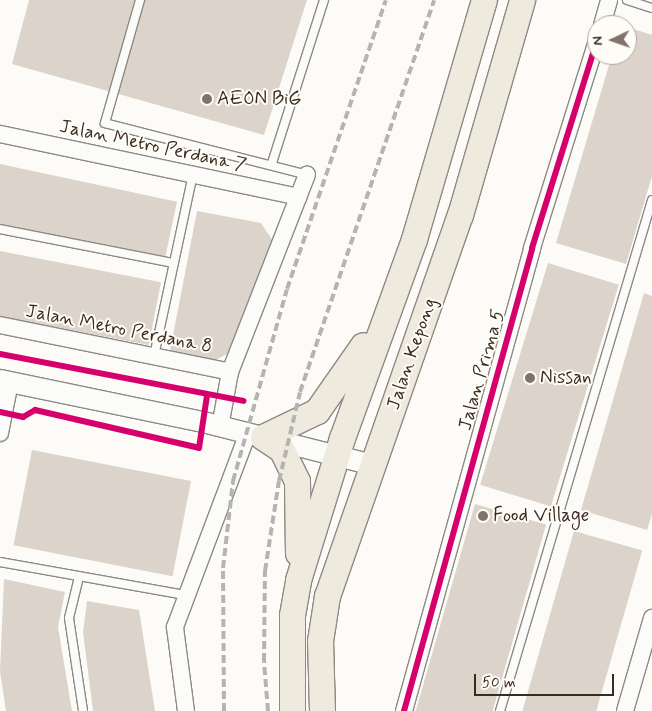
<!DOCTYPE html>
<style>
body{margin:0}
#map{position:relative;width:652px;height:711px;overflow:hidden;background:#fcfbf8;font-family:Mynerve,sans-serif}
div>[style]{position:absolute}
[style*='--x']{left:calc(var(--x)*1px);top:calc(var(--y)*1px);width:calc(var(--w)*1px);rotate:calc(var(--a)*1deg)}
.building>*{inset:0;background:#dcd3cb;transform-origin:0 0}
.roads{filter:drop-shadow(1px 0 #8d8985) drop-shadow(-1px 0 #8d8985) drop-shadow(0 1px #8d8985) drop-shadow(0 -1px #8d8985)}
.service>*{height:8px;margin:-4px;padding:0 4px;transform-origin:4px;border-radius:4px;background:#fbfbf9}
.minor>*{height:16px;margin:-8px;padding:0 8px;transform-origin:8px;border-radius:8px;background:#fbfbf9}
.tertiary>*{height:20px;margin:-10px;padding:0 10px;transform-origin:10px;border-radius:10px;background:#fbfbf9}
.primary>*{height:25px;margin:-12.5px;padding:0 12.5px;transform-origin:12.5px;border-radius:12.5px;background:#eeeadd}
.rail>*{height:4px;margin-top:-2px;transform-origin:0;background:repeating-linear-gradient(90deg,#b6b4b1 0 8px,transparent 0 12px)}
.cycleway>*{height:6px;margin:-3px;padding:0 3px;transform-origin:3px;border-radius:3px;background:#d6006c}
.dots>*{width:14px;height:14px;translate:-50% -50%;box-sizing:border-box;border:2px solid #fdfcf7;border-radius:50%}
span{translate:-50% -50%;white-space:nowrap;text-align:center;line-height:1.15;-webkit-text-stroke:4px #fdfcf7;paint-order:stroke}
.poi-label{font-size:19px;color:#3b2a1e}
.left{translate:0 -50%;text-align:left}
.street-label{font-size:19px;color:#3b2a1e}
.north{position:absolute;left:587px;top:15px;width:50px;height:50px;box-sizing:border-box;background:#fdfcf7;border:1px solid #afa8a0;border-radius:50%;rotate:267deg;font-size:14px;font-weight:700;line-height:20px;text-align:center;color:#3b2a1e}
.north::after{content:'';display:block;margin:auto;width:18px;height:22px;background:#7f736a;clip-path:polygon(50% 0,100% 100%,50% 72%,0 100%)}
.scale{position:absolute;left:474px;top:674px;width:140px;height:22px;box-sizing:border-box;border:2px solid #3b2a1e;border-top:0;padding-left:6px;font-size:15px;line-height:18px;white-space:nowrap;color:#3b2a1e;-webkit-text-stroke:4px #fdfcf7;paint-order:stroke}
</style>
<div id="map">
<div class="building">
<i style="clip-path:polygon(29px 0,307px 0,264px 135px,12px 64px)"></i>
<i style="clip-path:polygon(627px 27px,652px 35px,652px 176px,626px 264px,556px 243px,612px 55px,627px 55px)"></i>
<i style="left:0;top:164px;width:181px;height:61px;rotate:12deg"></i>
<i style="clip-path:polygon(197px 211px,261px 223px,273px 241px,233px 351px,212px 362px,170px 351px)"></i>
<i style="left:0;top:251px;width:164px;height:64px;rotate:11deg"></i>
<i style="left:548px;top:263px;width:74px;height:232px;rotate:17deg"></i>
<i style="clip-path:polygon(644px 293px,652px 296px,652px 514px,647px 530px,581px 510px)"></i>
<i style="left:32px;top:450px;width:162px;height:97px;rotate:11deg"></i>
<i style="left:475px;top:504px;width:74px;height:215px;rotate:16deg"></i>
<i style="left:574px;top:531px;width:71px;height:187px;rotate:16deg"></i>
<i style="clip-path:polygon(4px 579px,65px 592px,58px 627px,72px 711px,6px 711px,0 671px)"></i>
<i style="clip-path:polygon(87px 601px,139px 610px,155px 711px,93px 711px,83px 632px)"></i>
</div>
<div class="roads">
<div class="service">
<i style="--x:140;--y:0;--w:128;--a:105.9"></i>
<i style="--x:105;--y:123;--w:209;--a:14.4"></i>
<i style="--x:627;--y:0;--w:26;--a:18"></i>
<i style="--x:272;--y:163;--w:171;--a:-72.3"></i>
<i style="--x:0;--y:229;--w:177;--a:11.1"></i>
<i style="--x:154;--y:356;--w:186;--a:-77.9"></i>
<i style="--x:0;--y:562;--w:188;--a:10.1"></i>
<i style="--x:79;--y:577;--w:42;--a:103.7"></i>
<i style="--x:69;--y:618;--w:94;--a:81.4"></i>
<i style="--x:500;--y:711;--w:533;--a:-73.43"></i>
</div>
<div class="minor">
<i style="--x:602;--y:25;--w:26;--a:-74"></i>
<i style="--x:0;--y:134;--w:305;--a:11.9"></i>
<i style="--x:0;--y:325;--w:235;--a:11.5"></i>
<i style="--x:220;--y:427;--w:56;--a:-79.7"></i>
<i style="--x:230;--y:372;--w:212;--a:-68.7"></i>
<i style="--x:0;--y:433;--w:52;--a:-78.9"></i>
<i style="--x:186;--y:711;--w:85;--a:-97.5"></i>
<i style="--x:175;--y:627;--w:207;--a:-69.4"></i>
<i style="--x:404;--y:711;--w:480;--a:-74.5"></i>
<i style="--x:532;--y:248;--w:218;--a:-72.6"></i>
<i style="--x:625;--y:711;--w:97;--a:-73.8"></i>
</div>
<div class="tertiary">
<i style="--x:0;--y:380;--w:207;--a:11.7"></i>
<i style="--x:203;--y:422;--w:175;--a:14.2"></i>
</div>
<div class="primary">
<i style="--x:298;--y:553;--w:72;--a:-90.8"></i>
<i style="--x:297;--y:481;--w:34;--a:-116"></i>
<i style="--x:282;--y:450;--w:23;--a:-146"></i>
<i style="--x:263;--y:437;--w:60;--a:-25.7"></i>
<i style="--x:317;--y:411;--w:80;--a:-55.1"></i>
<i style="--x:292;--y:711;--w:96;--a:-90"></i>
<i style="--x:292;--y:615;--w:36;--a:-80"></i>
<i style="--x:298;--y:580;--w:149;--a:-72.8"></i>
<i style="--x:342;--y:438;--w:212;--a:-70.1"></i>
<i style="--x:414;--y:239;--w:249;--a:-73.7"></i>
<i style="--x:322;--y:711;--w:70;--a:-91.6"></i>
<i style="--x:320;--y:641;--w:46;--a:-81.2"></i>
<i style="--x:327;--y:596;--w:404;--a:-70.8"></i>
<i style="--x:460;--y:215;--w:224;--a:-73.9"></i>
</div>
</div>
<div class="rail">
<i style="--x:224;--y:711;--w:143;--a:-90.4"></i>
<i style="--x:223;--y:568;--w:88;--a:-83.4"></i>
<i style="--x:233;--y:481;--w:199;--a:-74.3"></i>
<i style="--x:287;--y:289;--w:305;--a:-71.1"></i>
<i style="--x:268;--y:711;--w:50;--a:-94.6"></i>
<i style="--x:264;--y:661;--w:90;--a:-89.4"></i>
<i style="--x:265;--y:571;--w:91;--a:-81.2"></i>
<i style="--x:279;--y:481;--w:91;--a:-76.7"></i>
<i style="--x:300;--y:392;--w:414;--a:-71.1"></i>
</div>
<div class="cycleway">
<i style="--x:0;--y:354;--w:248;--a:10.9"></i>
<i style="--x:0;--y:412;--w:24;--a:12"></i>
<i style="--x:23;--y:417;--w:14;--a:-30"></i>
<i style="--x:35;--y:410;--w:168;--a:13"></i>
<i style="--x:199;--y:448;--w:53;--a:-81.3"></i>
<i style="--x:404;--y:711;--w:480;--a:-74.5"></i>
<i style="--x:532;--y:248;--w:218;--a:-72.6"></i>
</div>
<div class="dots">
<i style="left:207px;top:99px;background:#7f736a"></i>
<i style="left:530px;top:378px;background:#7f736a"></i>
<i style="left:483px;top:516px;background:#7f736a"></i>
</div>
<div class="poi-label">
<span class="left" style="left:217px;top:99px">AEON BiG</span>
<span class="left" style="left:540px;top:378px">Nissan</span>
<span class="left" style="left:493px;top:516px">Food Village</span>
</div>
<div class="street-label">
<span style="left:153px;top:146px;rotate:12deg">Jalan Metro Perdana 7</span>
<span style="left:119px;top:329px;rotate:11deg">Jalan Metro Perdana 8</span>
<span style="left:412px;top:354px;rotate:-71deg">Jalan Kepong</span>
<span style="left:482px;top:370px;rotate:-74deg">Jalan Prima 5</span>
</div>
<div class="north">N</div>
<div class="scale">50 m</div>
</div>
